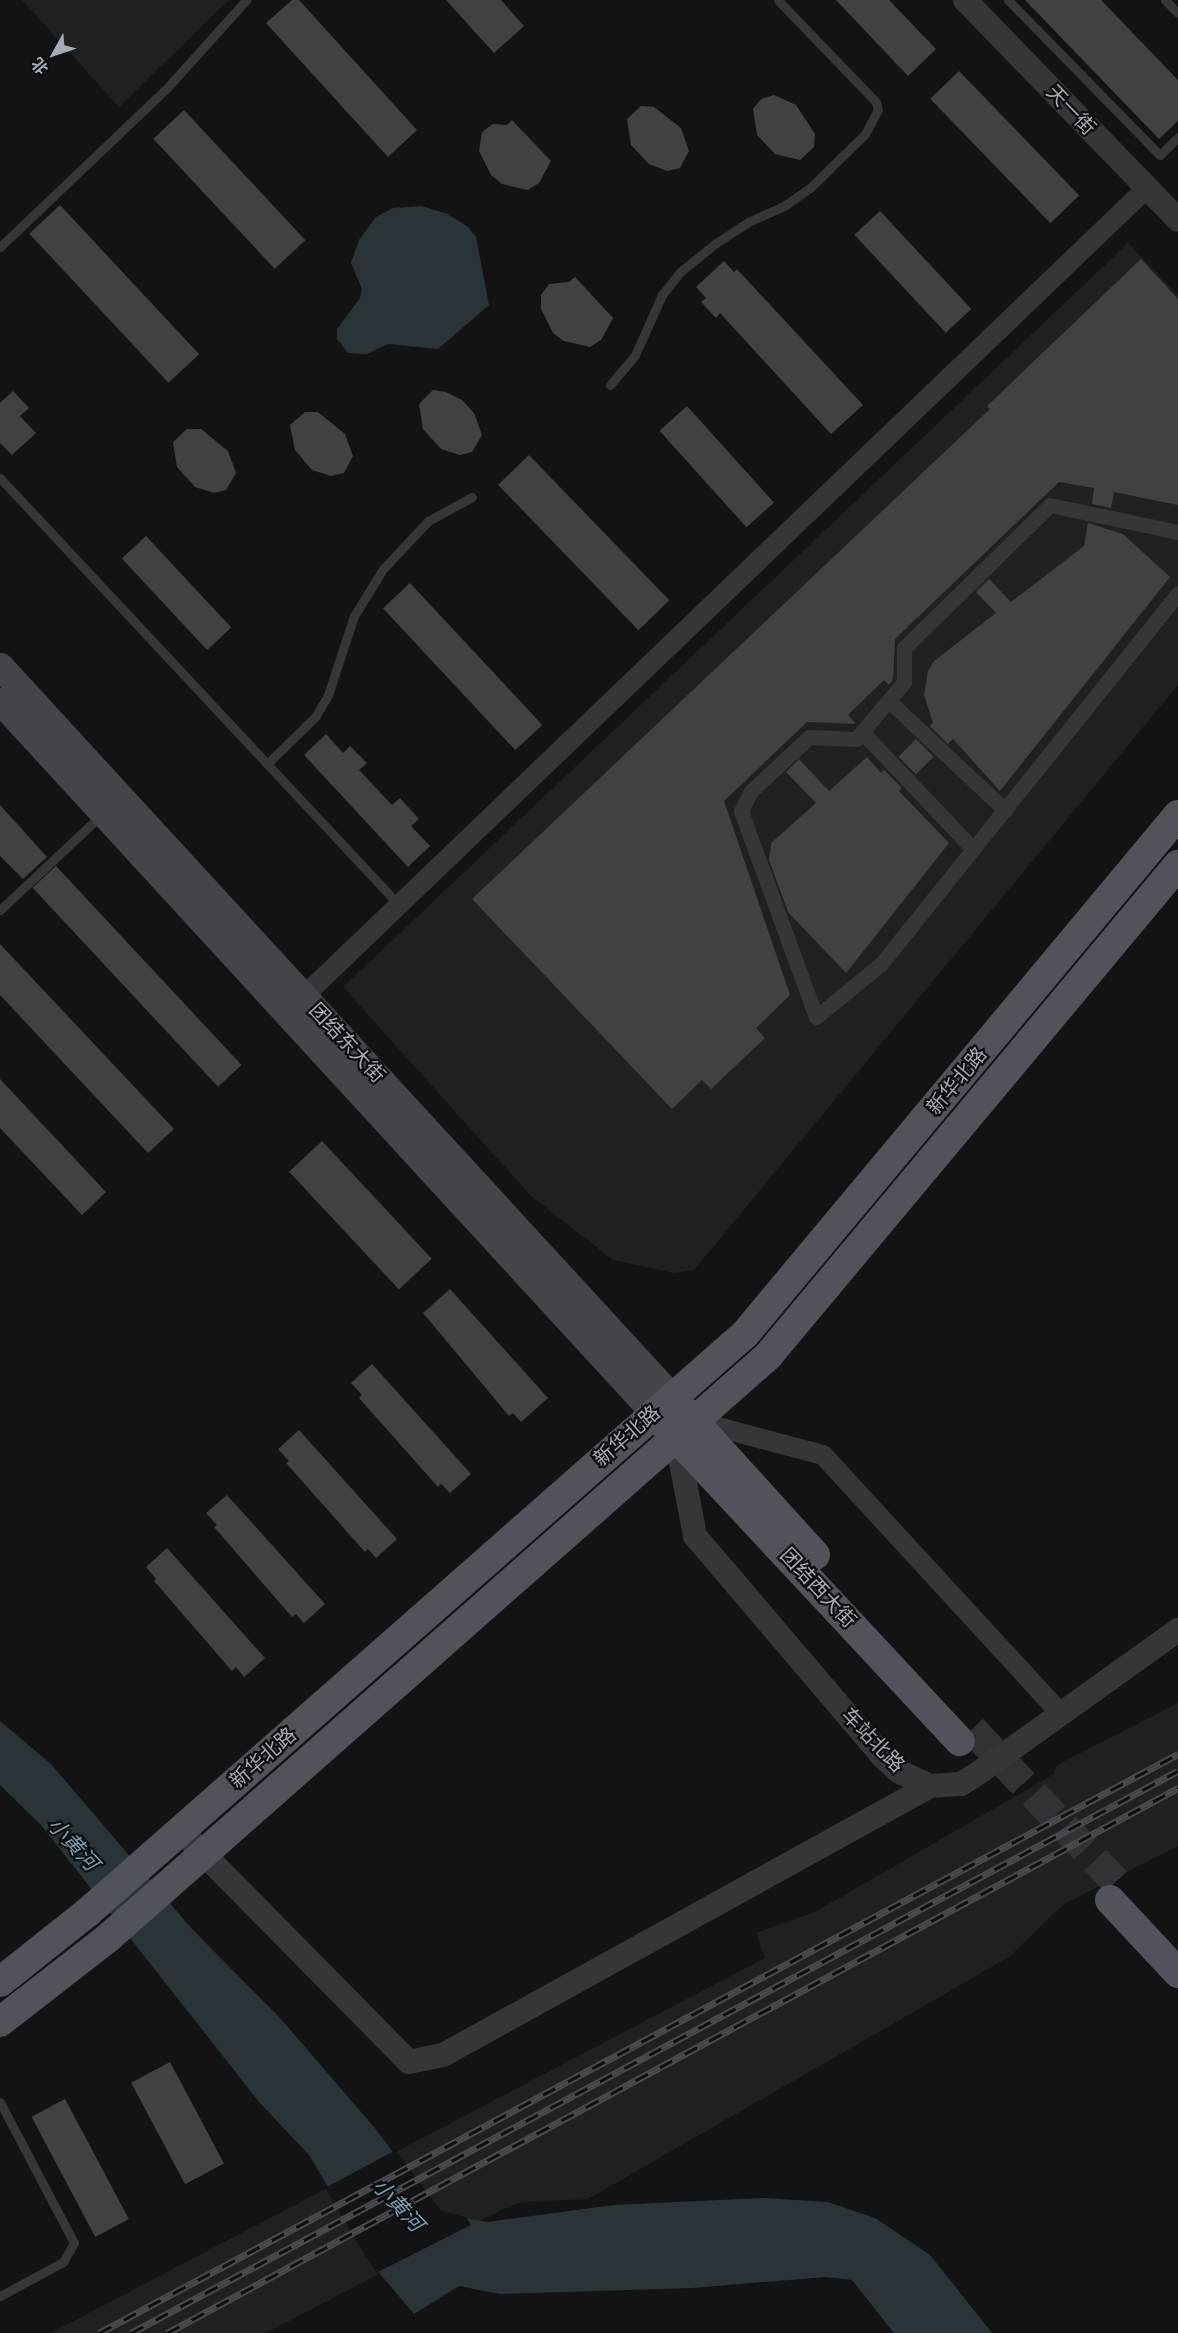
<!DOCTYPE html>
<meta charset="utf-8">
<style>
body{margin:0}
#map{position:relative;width:1178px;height:2333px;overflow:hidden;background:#131315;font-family:Rubik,"Noto Sans SC",sans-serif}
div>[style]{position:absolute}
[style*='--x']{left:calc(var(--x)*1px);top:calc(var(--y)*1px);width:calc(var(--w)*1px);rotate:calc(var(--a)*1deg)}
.built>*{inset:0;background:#1f2022}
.water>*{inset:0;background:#2a3438}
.pier>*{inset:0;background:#131315}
.building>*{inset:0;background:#3f4145;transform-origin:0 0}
.primary-tunnel>*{height:30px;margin-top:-15px;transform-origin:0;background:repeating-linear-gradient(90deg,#303235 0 30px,transparent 0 45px)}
.service>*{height:9px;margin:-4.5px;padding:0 4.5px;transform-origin:4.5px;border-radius:4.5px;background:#34363a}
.pedestrian>*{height:15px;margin:-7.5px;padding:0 7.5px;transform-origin:7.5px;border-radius:7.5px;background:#34363a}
.minor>*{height:20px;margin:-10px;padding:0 10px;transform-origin:10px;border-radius:10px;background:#34363a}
.tertiary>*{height:24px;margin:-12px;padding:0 12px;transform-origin:12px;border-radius:12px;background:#34363a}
.secondary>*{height:27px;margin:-13.5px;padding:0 13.5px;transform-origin:13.5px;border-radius:13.5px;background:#42454a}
.primary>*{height:30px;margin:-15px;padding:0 15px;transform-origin:15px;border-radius:15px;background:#505359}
.rail>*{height:7px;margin-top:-3.5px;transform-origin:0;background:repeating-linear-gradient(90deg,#0e0e10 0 14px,#474a4f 0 28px);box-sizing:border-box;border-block:2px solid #474a4f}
span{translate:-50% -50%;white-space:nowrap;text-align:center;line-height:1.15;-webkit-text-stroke:4.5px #0e0e10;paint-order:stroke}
.street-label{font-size:20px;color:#a5acb5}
.water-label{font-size:21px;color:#7c9fb0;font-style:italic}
.north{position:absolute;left:24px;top:24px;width:60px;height:60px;-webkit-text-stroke:4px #0e0e10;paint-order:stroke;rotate:230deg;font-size:16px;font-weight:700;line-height:24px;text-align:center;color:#a5acb5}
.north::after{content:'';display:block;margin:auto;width:21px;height:27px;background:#a5acb5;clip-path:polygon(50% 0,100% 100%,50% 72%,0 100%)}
</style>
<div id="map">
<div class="built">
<i style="clip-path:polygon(22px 0,229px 0,119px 107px)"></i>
<i style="clip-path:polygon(1128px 243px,1178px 295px,1178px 685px,694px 1270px,674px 1273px,613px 1260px,531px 1196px,343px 987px)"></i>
<i style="clip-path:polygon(1178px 1703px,1178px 1846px,1064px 1904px,1009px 1957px,588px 2199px,522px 2202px,501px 2210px,266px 2333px,51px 2333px,765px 1958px,756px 1933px,815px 1912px,1054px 1774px,1057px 1765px)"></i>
</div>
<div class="water">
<i style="clip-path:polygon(421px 206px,448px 214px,468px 227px,476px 237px,489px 305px,438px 349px,388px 344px,367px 354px,348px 353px,337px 339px,337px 329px,360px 298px,362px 289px,351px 263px,359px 240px,376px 217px,393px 208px)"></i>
<i style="clip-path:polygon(0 1721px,51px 1764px,192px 1929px,280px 2018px,374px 2127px,439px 2213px,487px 2222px,613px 2205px,763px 2198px,828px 2202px,875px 2218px,930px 2255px,992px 2333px,894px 2333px,852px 2280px,826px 2277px,692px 2288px,500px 2294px,459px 2286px,414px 2314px,381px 2275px,309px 2155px,260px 2103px,41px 1825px,0 1785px)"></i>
</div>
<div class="pier">
<i style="clip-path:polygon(396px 2150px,441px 2211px,466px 2217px,471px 2225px,376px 2273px,325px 2188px)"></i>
</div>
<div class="building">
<i style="clip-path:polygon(292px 0,299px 0,417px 130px,388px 157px,266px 23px)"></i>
<i style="clip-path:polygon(446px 0,501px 0,524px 26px,494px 53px)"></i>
<i style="clip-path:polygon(836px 0,889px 0,936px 49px,908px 76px)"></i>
<i style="clip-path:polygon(1025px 0,1101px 0,1178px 80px,1178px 121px,1159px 139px)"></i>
<i style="left:959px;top:71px;width:173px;height:40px;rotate:46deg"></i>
<i style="clip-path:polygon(774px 95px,796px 105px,815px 134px,814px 147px,800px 160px,775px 154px,757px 135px,753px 109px,761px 99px)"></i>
<i style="clip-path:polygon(641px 106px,654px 107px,681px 128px,689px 151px,680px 168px,667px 171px,649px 164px,631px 145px,627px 119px)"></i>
<i style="left:184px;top:110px;width:178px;height:42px;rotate:47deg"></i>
<i style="clip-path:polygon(512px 120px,551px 161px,539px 183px,528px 190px,502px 184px,491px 175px,479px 151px,482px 132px,493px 124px,507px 125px)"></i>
<i style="left:60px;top:205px;width:204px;height:42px;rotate:47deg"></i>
<i style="left:880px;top:211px;width:134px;height:35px;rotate:47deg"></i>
<i style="clip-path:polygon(1141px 259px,1178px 299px,1178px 505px,1114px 492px,1111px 508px,1092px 504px,1094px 488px,1059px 482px,895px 639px,893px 679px,889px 685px,884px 680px,848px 715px,856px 724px,807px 722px,724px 801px,790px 995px,756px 1028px,765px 1038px,711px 1089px,702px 1080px,672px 1109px,472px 899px,990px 409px,987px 406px)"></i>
<i style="clip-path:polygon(724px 261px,734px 272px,737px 269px,863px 405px,831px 434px,720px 313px,716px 318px,701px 302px,706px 298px,696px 287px)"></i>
<i style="clip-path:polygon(575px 277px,613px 318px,601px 340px,590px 347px,564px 341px,553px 333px,541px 309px,541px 295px,549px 284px,569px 282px)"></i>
<i style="clip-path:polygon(433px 390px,446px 392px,462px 400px,474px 413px,482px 435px,472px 452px,460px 455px,441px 449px,423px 429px,419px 404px)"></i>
<i style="clip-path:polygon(13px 391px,29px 408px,20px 416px,36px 433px,12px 455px,0 443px,0 403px)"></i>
<i style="left:687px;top:406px;width:130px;height:37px;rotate:48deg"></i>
<i style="clip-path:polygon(305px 412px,318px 412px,345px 434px,353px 456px,344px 473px,331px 476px,312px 470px,295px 450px,290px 425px)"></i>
<i style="clip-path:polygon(187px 429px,201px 429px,228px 451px,236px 473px,226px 490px,214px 493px,195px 487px,177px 467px,173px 442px)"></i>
<i style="left:529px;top:455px;width:202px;height:43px;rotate:46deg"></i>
<i style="clip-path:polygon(1088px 523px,1123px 534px,1170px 577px,1000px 791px,953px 739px,948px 744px,930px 726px,933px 723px,924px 695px,928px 671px,934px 661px,996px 613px,976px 592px,989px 579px,1011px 602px,1084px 546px)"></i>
<i style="left:146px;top:536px;width:125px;height:33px;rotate:47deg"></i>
<i style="left:410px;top:583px;width:194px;height:37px;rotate:47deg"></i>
<i style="clip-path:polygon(326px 734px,343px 753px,350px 746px,367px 763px,359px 770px,392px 805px,400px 798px,419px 819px,411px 826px,430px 846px,408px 867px,304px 755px)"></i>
<i style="left:916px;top:739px;width:25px;height:25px;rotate:45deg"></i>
<i style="clip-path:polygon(867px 757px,881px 773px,884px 770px,902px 788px,899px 791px,949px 843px,846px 973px,788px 912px,769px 860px,771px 843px,816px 803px,786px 772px,799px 759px,829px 791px)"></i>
<i style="clip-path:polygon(0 805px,47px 857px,23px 879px,0 856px)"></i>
<i style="left:56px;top:866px;width:272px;height:32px;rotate:47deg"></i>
<i style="clip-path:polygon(0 944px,174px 1129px,148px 1153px,0 995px)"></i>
<i style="clip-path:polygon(0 1079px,106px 1192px,82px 1215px,0 1128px)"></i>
<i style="left:322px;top:1141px;width:161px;height:45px;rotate:47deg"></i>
<i style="clip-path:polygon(450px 1289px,548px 1398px,521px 1422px,513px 1413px,509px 1416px,423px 1313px)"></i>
<i style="clip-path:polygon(372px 1364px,471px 1474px,450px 1493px,441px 1484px,438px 1487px,359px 1398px,362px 1395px,351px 1383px)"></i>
<i style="clip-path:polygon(299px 1430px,397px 1539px,376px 1558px,368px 1549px,365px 1552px,286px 1463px,289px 1461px,278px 1449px)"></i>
<i style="clip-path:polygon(227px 1495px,325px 1604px,304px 1623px,296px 1614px,292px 1617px,214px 1527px,217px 1525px,206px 1513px)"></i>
<i style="clip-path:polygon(167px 1548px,265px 1658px,244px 1677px,236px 1667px,232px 1671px,154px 1581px,156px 1579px,146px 1567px)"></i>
<i style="left:170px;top:2062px;width:115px;height:44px;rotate:62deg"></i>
<i style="left:65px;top:2099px;width:136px;height:38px;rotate:62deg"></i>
</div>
<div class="primary-tunnel">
<i style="--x:972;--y:1729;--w:220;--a:46.7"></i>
</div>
<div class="service">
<i style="--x:1008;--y:0;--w:217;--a:45.6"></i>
<i style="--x:1160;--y:155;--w:25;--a:-45"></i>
<i style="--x:1165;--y:0;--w:18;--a:45"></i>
<i style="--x:0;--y:247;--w:229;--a:-43.6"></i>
<i style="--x:166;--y:89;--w:120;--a:-48"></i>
<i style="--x:610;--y:385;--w:39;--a:-50"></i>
<i style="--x:635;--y:355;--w:66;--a:-65.8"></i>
<i style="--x:662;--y:295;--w:29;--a:-52"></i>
<i style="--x:680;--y:272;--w:46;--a:-38.9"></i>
<i style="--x:716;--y:243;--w:38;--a:-33"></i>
<i style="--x:748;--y:222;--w:39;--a:-24"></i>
<i style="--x:784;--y:206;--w:32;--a:-35"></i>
<i style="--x:810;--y:188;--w:77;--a:-44.5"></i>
<i style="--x:865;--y:134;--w:27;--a:-62"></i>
<i style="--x:878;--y:110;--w:8;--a:-104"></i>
<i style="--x:876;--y:102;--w:141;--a:-133.9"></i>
<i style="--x:0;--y:478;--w:584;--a:46.94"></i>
<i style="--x:268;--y:763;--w:66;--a:-44.4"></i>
<i style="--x:315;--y:717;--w:26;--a:-59"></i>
<i style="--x:328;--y:695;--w:83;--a:-71.8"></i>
<i style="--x:354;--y:616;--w:55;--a:-58.3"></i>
<i style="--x:383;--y:569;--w:66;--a:-46.8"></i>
<i style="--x:428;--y:521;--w:50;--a:-28.6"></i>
<i style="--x:0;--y:910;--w:139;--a:-43.2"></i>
<i style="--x:0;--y:2102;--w:159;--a:62.3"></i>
<i style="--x:74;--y:2243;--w:22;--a:120"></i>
<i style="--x:63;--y:2262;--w:72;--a:151.6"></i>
</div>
<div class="pedestrian">
<i style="--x:1178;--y:532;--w:131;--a:-168.1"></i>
<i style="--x:1050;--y:505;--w:204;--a:135.6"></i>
<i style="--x:904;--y:648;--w:34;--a:90"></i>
<i style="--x:904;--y:682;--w:75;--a:130.1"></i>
<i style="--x:856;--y:739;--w:47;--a:-177.6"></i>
<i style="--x:809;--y:737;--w:79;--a:137"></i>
<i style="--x:751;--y:791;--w:22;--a:117"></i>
<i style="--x:741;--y:811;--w:219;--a:70"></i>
<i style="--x:816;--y:1017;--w:84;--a:-39.2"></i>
<i style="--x:881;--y:964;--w:475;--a:-51.3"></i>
<i style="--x:890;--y:702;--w:158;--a:43.2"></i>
<i style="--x:862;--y:732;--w:161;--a:46.5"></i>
</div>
<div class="minor">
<i style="--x:304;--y:996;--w:1168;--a:-43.79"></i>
<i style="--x:695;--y:1421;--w:132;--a:14.9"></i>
<i style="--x:823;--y:1455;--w:350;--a:47.4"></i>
</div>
<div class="tertiary">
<i style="--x:965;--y:0;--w:306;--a:45.9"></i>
<i style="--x:676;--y:1436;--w:102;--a:79.2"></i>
<i style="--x:695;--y:1536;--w:289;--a:49.6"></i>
<i style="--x:882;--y:1756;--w:22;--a:43"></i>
<i style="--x:898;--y:1771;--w:35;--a:25"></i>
<i style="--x:930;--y:1786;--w:31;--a:-4"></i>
<i style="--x:961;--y:1784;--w:15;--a:-32"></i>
<i style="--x:974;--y:1776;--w:251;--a:-35.6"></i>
<i style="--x:191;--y:1841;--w:310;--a:45.4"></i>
<i style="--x:409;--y:2062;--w:35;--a:-12"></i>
<i style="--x:443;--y:2055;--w:556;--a:-28.91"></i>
</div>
<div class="secondary">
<i style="--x:0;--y:666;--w:993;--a:47.41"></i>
<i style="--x:0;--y:701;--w:967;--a:47.43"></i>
</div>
<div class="primary">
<i style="--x:680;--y:1406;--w:201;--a:47.8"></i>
<i style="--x:663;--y:1423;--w:435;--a:47"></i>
<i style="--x:1110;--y:1900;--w:100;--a:47"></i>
<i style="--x:0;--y:1982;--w:112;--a:-38.5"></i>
<i style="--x:88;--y:1912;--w:875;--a:-41.34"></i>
<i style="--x:745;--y:1334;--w:676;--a:-50.16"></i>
<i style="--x:0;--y:2022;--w:138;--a:-37.9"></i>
<i style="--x:109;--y:1937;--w:879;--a:-41.4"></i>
<i style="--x:768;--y:1356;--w:640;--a:-50.14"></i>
</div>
<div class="rail">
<i style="--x:99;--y:2333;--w:1225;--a:-28.22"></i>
<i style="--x:131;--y:2333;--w:1188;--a:-28.23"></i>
<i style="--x:167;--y:2333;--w:1149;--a:-28.33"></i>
</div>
<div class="street-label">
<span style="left:1071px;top:110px;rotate:46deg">天一街</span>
<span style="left:347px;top:1043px;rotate:47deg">团结东大街</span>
<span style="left:957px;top:1081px;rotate:-50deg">新华北路</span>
<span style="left:627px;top:1436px;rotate:-41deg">新华北路</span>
<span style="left:818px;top:1588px;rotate:47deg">团结西大街</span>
<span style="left:873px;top:1740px;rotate:46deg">车站北路</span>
<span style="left:263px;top:1758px;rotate:-41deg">新华北路</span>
</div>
<div class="water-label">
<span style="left:73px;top:1844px;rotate:47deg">小黄河</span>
<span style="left:398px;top:2205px;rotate:47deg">小黄河</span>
</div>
<div class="north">北</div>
</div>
